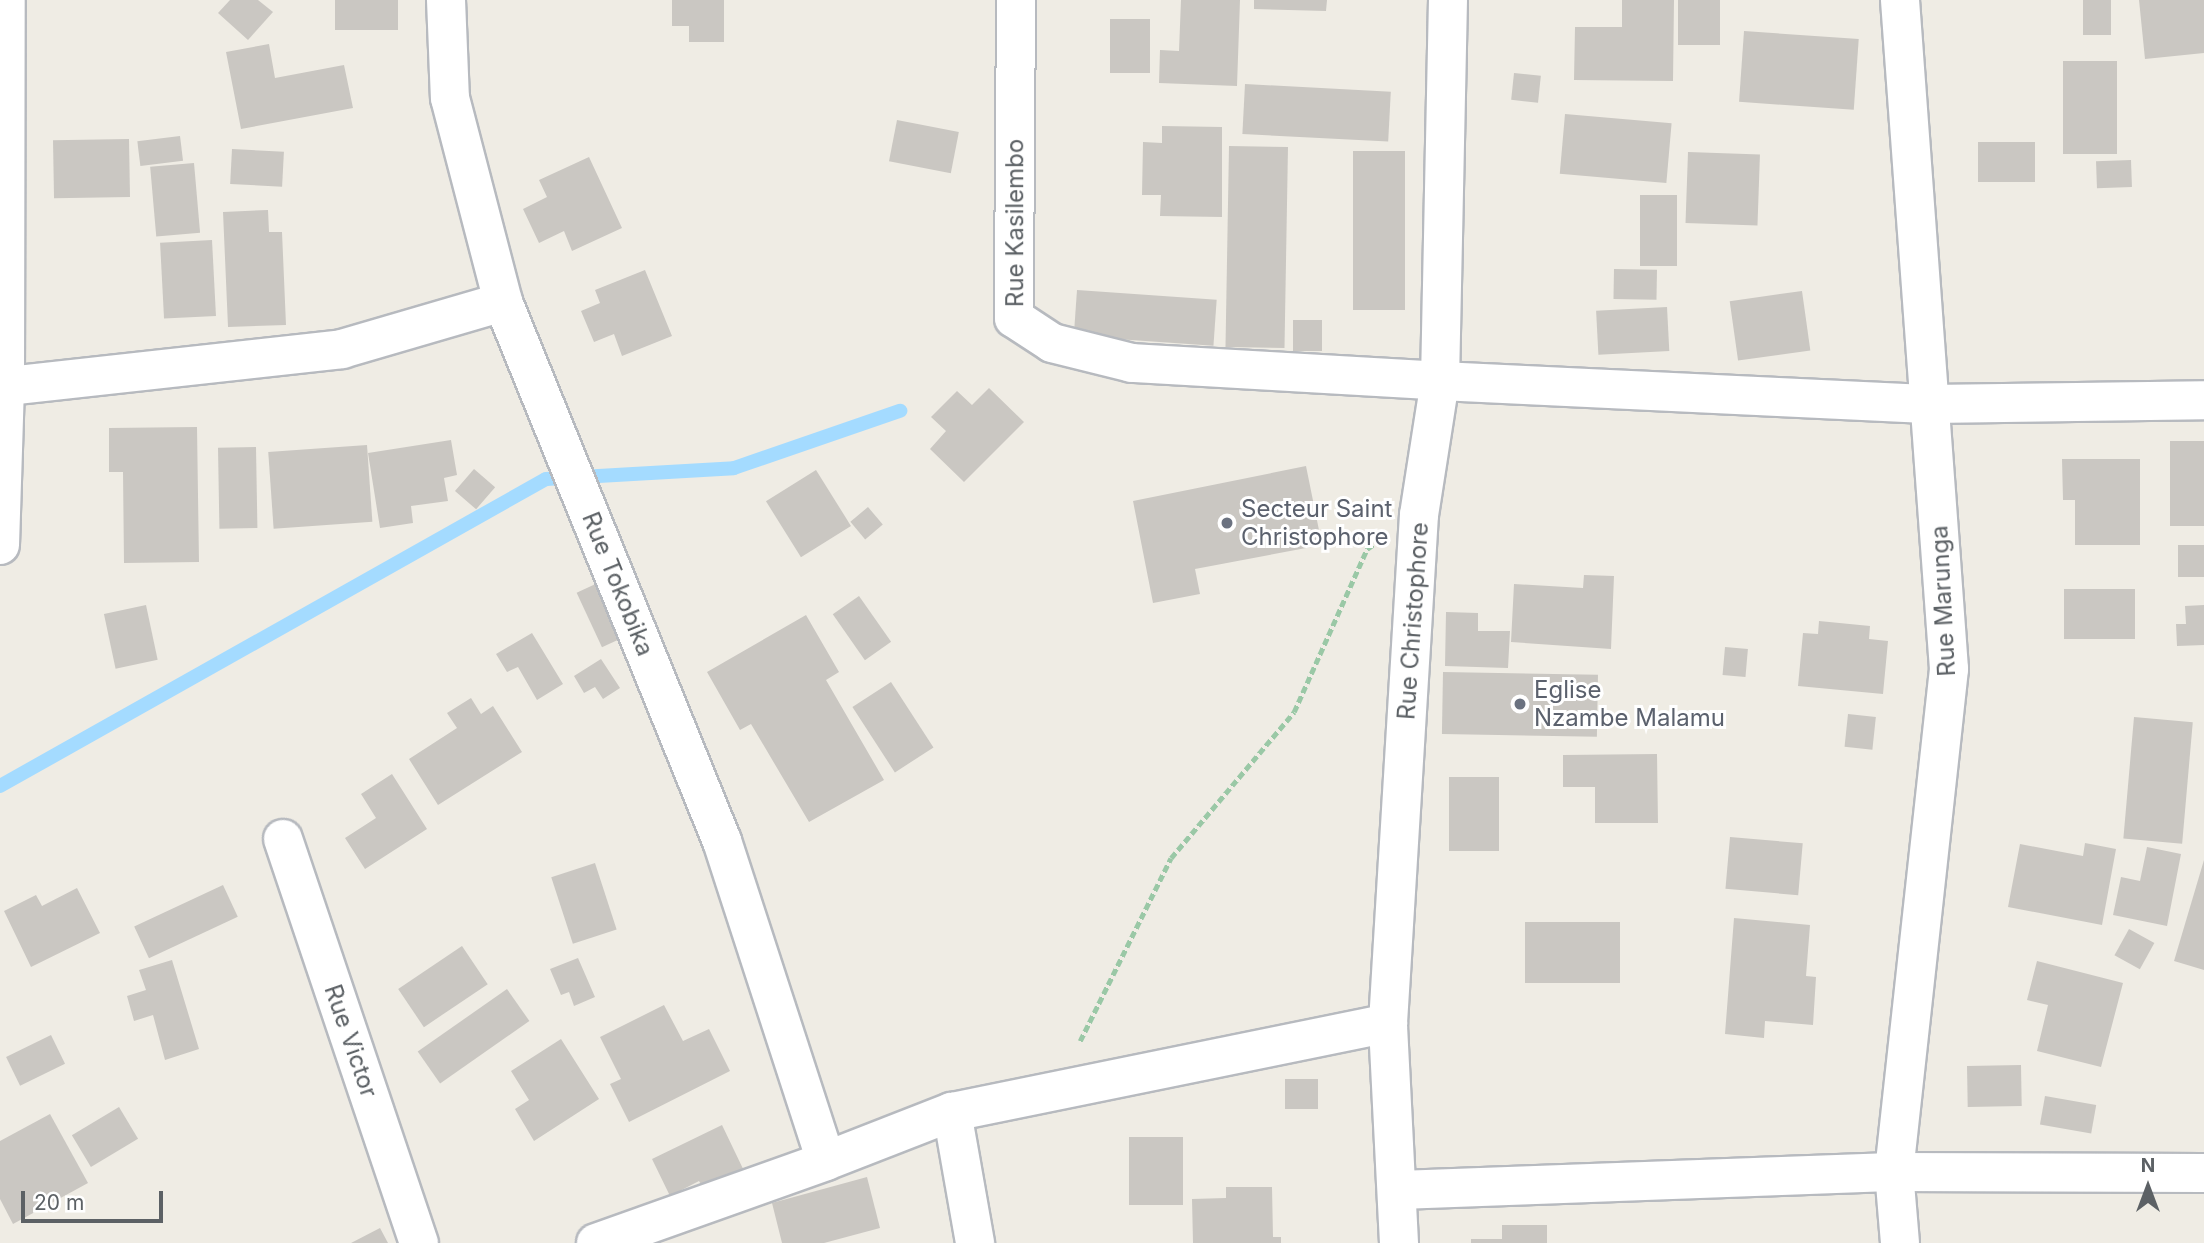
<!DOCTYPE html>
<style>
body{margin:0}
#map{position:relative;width:2204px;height:1243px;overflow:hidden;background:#efece4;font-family:Inter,sans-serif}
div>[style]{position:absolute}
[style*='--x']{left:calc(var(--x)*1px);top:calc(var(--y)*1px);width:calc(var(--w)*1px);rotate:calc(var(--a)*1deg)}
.stream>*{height:14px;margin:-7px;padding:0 7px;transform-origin:7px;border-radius:7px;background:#a4dbff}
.building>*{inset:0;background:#cac7c2;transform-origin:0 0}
.path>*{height:4.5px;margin-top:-2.25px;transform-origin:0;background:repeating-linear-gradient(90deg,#9ac8a6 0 7px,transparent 0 10.5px)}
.roads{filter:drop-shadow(2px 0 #b7babf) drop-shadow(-2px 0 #b7babf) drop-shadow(0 2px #b7babf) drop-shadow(0 -2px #b7babf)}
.street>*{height:38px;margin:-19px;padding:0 19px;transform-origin:19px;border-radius:19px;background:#fff}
.dots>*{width:19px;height:19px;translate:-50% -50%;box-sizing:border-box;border:4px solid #fff;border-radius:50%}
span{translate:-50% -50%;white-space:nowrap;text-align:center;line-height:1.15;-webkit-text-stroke:6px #fff;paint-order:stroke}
.street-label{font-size:24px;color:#5c6165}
.worship-label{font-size:24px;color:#5b616d}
.left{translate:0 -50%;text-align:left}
.north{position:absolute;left:2113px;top:1152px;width:70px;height:70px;-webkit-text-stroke:5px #fff;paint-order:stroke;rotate:0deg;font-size:19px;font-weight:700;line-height:28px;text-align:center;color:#5c6165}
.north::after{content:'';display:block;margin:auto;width:24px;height:32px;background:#5c6165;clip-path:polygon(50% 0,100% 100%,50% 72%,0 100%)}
.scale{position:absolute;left:21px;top:1191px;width:142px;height:32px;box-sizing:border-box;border:4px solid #5c6165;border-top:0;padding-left:9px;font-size:21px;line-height:24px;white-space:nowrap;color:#5c6165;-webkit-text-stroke:5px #fff;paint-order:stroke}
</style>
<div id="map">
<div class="stream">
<i style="--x:0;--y:786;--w:626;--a:-29.35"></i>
<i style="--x:546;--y:479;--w:188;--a:-3.3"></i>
<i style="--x:734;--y:468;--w:176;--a:-19"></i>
</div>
<div class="building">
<i style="clip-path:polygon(230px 0,258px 0,273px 12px,248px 40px,218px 13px)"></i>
<i style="left:335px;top:0;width:63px;height:30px"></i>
<i style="clip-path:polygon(672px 0,724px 0,724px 42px,689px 42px,689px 26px,672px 26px)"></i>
<i style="clip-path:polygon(1181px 0,1240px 0,1237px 86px,1159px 83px,1160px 50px,1179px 51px)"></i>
<i style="clip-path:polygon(1254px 0,1327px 0,1326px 11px,1254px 9px)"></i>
<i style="clip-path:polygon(1622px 0,1674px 0,1673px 81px,1574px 80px,1575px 27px,1622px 27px)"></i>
<i style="left:1678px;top:0;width:42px;height:45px"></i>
<i style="left:2083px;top:0;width:28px;height:35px"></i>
<i style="clip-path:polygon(2139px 0,2204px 0,2204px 53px,2145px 59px)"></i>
<i style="left:1110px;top:19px;width:40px;height:54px"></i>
<i style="left:1744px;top:31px;width:115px;height:71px;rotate:4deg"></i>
<i style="clip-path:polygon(269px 44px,275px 78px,344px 65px,353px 108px,241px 129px,226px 52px)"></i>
<i style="left:2063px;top:61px;width:54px;height:93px"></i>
<i style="left:1514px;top:73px;width:27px;height:27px;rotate:6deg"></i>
<i style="left:1245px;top:84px;width:146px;height:50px;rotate:3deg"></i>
<i style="left:1565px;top:114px;width:107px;height:60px;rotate:5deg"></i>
<i style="left:897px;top:120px;width:63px;height:42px;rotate:11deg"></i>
<i style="clip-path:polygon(1162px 126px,1222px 127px,1222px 217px,1160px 216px,1161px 195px,1142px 195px,1143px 142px,1162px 143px)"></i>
<i style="left:180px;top:136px;width:25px;height:43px;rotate:83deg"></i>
<i style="left:129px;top:139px;width:58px;height:76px;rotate:89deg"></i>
<i style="left:2035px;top:142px;width:40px;height:57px;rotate:90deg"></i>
<i style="left:1229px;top:146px;width:59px;height:201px;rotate:1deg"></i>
<i style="left:232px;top:149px;width:52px;height:35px;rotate:3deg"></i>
<i style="left:1353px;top:151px;width:52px;height:159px"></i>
<i style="left:1688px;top:152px;width:72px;height:71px;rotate:2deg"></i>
<i style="clip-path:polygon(589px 157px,622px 228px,572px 251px,564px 231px,539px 243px,523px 209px,547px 197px,539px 180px)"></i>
<i style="left:2131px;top:160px;width:27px;height:35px;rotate:88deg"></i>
<i style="left:194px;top:163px;width:70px;height:44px;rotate:85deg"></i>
<i style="left:1640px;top:195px;width:37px;height:71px"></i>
<i style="clip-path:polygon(268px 210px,269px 232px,282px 232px,286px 325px,228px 327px,223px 212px)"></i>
<i style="left:212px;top:240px;width:76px;height:52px;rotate:87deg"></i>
<i style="left:1614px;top:269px;width:43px;height:30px;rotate:1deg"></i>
<i style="clip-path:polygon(645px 270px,672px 336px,622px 356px,614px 334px,594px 342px,581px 311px,600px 303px,595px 290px)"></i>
<i style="left:1077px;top:290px;width:140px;height:46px;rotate:4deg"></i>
<i style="left:1802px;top:291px;width:60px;height:73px;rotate:82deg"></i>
<i style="left:1667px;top:307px;width:44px;height:71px;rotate:87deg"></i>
<i style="left:1293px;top:320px;width:29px;height:31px"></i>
<i style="clip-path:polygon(989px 388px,1024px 422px,964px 482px,930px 449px,946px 431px,931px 417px,957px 391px,972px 405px)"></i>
<i style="clip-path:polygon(197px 427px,199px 562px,124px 563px,123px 472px,109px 472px,109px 428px)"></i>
<i style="clip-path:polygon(451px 440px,457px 475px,444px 478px,448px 501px,411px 506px,413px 523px,380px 528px,368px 453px)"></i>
<i style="left:2170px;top:441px;width:34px;height:85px"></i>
<i style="left:367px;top:445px;width:77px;height:99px;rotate:86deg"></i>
<i style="left:256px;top:447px;width:81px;height:38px;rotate:89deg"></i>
<i style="clip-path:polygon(2062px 459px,2140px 459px,2140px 545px,2075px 545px,2075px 500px,2063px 500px)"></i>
<i style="clip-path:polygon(1306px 466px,1322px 545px,1195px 569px,1200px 594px,1153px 603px,1133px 501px)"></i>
<i style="left:474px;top:469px;width:28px;height:29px;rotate:41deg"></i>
<i style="left:816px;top:470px;width:66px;height:59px;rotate:58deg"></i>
<i style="left:868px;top:507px;width:23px;height:23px;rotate:50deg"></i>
<i style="left:2178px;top:545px;width:26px;height:32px"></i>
<i style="clip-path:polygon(1584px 575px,1614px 576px,1611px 649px,1511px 642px,1514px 584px,1583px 588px)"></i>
<i style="left:602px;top:581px;width:60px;height:28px;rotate:65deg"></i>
<i style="left:2135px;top:589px;width:50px;height:71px;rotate:90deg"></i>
<i style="left:859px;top:596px;width:56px;height:32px;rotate:55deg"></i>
<i style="left:146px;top:605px;width:56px;height:43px;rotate:78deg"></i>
<i style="clip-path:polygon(2204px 605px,2204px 645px,2177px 646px,2176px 624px,2186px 624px,2185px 606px)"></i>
<i style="clip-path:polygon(1446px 612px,1478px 613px,1478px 631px,1510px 631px,1508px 668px,1445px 666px)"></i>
<i style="clip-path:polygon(806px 615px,839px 672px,826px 680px,884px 780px,809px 822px,751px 724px,740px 730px,707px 672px)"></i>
<i style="clip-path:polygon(1819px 621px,1870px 626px,1869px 639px,1888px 641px,1883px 694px,1798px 686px,1803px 633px,1818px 634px)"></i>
<i style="clip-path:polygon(532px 633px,563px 684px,537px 700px,518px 667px,507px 672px,496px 654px)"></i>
<i style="left:1725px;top:647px;width:23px;height:28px;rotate:5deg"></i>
<i style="clip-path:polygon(601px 659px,620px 688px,603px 699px,595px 687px,584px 693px,574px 676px)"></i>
<i style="left:1443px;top:672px;width:155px;height:62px;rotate:1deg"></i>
<i style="left:891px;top:682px;width:78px;height:46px;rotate:57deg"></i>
<i style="clip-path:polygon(471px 698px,481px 714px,493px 706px,522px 752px,438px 805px,409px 759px,457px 728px,447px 713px)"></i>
<i style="left:1848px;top:714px;width:28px;height:33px;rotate:6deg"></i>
<i style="left:2134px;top:717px;width:59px;height:122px;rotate:5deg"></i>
<i style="clip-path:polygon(1657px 754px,1658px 823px,1595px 823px,1595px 787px,1563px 787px,1563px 755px)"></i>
<i style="clip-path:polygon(392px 774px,427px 829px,365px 869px,345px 838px,376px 818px,361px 794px)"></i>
<i style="left:1449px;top:777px;width:50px;height:74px"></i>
<i style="left:1730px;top:837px;width:73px;height:52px;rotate:5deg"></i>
<i style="clip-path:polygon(2085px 843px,2116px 849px,2102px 925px,2008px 907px,2020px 844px,2083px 856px)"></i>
<i style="clip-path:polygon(2147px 847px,2181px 854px,2167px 926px,2113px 915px,2121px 877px,2140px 881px)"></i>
<i style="clip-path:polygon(2204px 860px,2204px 970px,2174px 961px)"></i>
<i style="left:595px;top:863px;width:70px;height:46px;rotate:72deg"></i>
<i style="left:223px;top:885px;width:35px;height:98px;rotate:65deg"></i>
<i style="clip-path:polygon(77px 888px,100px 933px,31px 967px,4px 911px,36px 895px,42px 906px)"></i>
<i style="clip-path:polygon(1734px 918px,1810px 925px,1806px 976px,1816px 977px,1813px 1025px,1765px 1021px,1764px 1038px,1725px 1034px)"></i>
<i style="left:1525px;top:922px;width:95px;height:61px"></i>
<i style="left:2129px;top:929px;width:29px;height:30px;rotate:29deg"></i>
<i style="left:462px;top:946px;width:46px;height:77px;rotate:56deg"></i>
<i style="clip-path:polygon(578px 958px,595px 997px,574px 1006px,569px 992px,561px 995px,550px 969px)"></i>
<i style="clip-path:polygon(172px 960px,199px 1049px,165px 1060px,153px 1015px,134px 1021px,127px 996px,146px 990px,139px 970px)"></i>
<i style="clip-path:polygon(2037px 961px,2123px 983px,2101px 1067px,2037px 1051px,2048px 1005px,2027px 1000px)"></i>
<i style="left:507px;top:989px;width:39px;height:109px;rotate:55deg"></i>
<i style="clip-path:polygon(664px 1005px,683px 1041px,709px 1029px,730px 1071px,629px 1122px,610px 1084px,621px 1079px,600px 1037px)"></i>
<i style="left:51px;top:1035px;width:32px;height:50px;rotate:64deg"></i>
<i style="clip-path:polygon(561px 1039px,599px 1099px,534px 1141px,515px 1109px,529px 1100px,511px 1071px)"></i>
<i style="left:2021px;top:1065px;width:41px;height:54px;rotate:89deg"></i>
<i style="left:1285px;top:1079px;width:33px;height:30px"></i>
<i style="left:2045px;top:1096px;width:52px;height:29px;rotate:10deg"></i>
<i style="left:119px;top:1107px;width:37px;height:55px;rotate:59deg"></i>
<i style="clip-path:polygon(50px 1114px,88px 1183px,13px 1224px,0 1199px,0 1141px)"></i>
<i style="clip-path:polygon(722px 1125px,746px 1175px,707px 1194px,699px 1181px,670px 1196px,652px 1159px)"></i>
<i style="left:1129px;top:1137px;width:54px;height:68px"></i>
<i style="clip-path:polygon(867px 1177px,880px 1228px,824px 1243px,782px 1243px,772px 1203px)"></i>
<i style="clip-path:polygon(1226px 1187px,1272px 1187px,1273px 1237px,1281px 1237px,1281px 1243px,1193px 1243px,1192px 1199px,1226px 1198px)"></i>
<i style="clip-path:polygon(1502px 1225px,1547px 1225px,1547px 1243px,1471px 1243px,1471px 1239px,1502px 1239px)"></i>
<i style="clip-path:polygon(380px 1228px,388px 1243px,351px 1243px)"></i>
</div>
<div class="path">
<i style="--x:1080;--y:1041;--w:204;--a:-63.6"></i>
<i style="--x:1171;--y:858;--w:191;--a:-49.9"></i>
<i style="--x:1294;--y:712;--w:179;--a:-65.9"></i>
<i style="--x:1367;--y:549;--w:9;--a:-36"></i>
</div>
<div class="roads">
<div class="street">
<i style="--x:446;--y:0;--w:98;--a:87.7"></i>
<i style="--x:450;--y:98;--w:211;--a:75.4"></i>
<i style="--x:503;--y:302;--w:582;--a:67.89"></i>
<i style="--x:722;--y:841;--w:336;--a:72"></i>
<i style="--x:1016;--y:0;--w:318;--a:90.4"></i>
<i style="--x:1014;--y:318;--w:45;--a:33.3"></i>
<i style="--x:1052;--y:343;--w:82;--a:14"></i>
<i style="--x:1132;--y:363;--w:309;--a:3.3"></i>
<i style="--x:1440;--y:381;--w:492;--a:2.7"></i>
<i style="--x:1931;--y:404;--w:273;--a:-0.8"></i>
<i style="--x:0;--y:387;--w:344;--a:-6.3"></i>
<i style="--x:342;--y:349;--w:168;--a:-16.3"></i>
<i style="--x:0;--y:545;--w:158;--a:-88.2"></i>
<i style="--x:5;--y:387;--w:387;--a:-89.9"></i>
<i style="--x:283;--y:839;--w:426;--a:71.4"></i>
<i style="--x:952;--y:1112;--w:133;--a:80"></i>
<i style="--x:1399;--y:1190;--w:495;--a:-2.1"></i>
<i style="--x:1894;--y:1172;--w:310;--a:0.2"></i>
<i style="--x:596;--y:1243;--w:244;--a:-19.6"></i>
<i style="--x:826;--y:1161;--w:135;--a:-21.3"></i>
<i style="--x:952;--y:1112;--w:445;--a:-11.5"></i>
<i style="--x:1399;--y:1243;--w:220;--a:-92.9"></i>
<i style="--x:1388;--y:1023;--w:509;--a:-86.51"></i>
<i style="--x:1419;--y:515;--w:136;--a:-81.1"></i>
<i style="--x:1440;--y:381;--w:381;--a:-88.8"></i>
<i style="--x:1900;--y:1243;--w:71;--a:-94.8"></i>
<i style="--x:1894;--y:1172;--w:506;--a:-83.76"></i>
<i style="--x:1949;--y:669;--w:671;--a:-94.19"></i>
</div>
</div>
<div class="dots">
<i style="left:1227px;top:523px;background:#6b7280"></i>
<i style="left:1520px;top:704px;background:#6b7280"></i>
</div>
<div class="street-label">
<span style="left:1015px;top:223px;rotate:-90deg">Rue Kasilembo</span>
<span style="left:618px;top:584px;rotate:68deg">Rue Tokobika</span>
<span style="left:1943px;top:601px;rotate:-93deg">Rue Marunga</span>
<span style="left:1413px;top:621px;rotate:-86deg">Rue Christophore</span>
<span style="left:351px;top:1041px;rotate:71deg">Rue Victor</span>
</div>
<div class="worship-label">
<span class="left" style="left:1241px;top:523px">Secteur Saint<br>Christophore</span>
<span class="left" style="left:1534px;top:704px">Eglise<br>Nzambe Malamu</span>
</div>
<div class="north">N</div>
<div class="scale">20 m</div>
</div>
